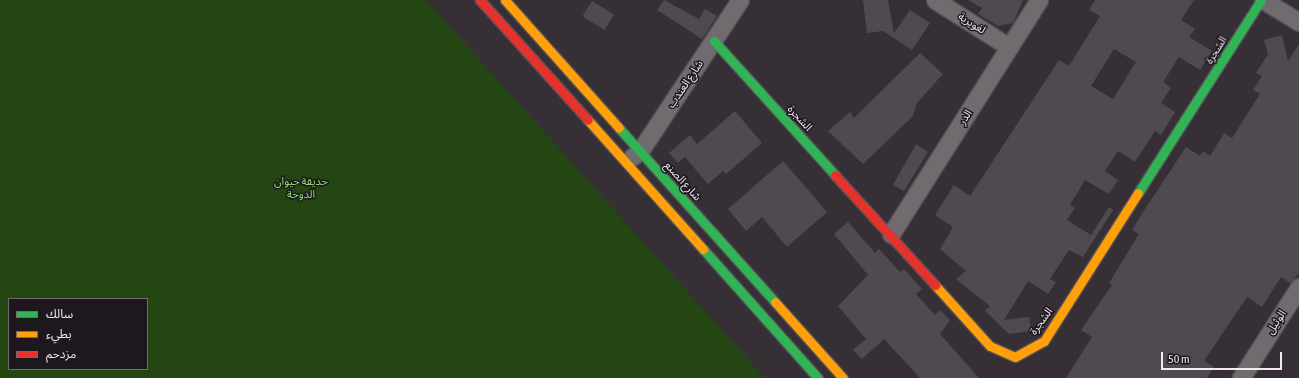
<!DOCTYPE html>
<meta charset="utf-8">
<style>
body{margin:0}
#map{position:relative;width:1299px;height:378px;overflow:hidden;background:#363036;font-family:"Asap Condensed","Noto Sans Arabic",sans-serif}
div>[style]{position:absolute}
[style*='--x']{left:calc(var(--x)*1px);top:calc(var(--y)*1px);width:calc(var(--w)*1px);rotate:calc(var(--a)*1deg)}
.green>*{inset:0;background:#244612}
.building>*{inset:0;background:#4f4a4f;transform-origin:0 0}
.roads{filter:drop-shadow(1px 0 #544f54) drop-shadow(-1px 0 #544f54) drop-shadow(0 1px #544f54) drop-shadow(0 -1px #544f54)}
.street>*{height:17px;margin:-8.5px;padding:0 8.5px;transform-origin:8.5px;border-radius:8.5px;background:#6f6b6f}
.fast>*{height:9px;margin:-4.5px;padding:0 4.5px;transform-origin:4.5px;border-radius:4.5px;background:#30b455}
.slow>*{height:9px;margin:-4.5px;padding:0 4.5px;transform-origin:4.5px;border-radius:4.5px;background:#ff9f0a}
.jam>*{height:9px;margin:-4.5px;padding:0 4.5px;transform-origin:4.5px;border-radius:4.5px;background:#e5322d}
span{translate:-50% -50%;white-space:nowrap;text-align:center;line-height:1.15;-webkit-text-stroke:3px #1d181d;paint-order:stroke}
.street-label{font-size:11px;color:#f1eaf1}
.park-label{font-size:11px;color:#94dc76}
.legend{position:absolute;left:8px;top:298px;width:140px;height:72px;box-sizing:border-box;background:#1d181d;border:1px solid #726c72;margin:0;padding:5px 7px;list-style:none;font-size:12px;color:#f1eaf1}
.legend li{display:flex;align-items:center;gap:8px;height:20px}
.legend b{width:20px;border:1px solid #726c72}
.scale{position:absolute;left:1161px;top:352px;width:121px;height:18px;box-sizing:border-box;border:2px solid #f1eaf1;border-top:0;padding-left:5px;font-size:12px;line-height:14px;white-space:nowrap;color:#f1eaf1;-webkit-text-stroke:3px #1d181d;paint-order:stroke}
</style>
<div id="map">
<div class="green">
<i style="clip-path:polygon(evenodd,0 0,426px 0,765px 378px,0 378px,0 0,9px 299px,147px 299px,147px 369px,9px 369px,9px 299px)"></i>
</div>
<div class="building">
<i style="clip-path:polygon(664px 0,699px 19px,705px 9px,717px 16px,702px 39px,657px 10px)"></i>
<i style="clip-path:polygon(863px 0,888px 0,894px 33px,910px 10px,930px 23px,912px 50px,883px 31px,867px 33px)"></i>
<i style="clip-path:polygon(968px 0,1023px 0,1013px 23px,998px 26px,978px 14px,982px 8px)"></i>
<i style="clip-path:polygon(evenodd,1095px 0,1194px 0,1181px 20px,1195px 29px,1189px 37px,1212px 51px,1200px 70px,1179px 57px,1163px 82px,1171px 88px,1161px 103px,1175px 112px,1161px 135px,1155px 131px,1135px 162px,1118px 151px,1105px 171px,1118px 180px,1109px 194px,1085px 180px,1070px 205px,1075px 208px,1067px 220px,1091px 235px,1109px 207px,1113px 210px,1083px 257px,1069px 250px,1050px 279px,1056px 282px,1048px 294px,1028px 281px,1004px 320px,1029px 317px,1031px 331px,1009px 334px,985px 311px,990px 306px,956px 279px,966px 271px,940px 249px,953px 227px,935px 215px,954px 185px,970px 196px,1059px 60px,1069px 66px,1100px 16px,1089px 10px,1095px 0,1114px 49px,1136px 62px,1113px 99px,1091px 86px,1114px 49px)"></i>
<i style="left:592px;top:1px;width:26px;height:18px;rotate:32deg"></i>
<i style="clip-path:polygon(1282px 35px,1288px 61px,1299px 44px,1299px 273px,1290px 283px,1281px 277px,1262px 307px,1247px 297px,1204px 361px,1214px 367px,1207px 378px,1066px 378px,1092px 337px,1081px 330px,1112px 285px,1109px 283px,1139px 234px,1132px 230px,1147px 206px,1186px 147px,1200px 156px,1203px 151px,1210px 156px,1224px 133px,1232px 138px,1260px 94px,1253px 90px,1262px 76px,1256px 73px,1268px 54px,1264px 40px)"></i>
<i style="clip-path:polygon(920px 53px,943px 74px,917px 103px,913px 116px,863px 164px,828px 131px,850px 112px,854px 118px)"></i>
<i style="clip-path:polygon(735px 111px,762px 143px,726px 174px,723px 171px,708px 184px,685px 157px,678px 163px,669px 153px,690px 135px,697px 144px)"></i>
<i style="clip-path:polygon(916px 144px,928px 152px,904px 191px,893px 185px)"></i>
<i style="clip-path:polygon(783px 161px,827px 212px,787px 247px,762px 217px,746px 231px,728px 209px)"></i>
<i style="clip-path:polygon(848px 222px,875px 253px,879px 249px,900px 272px,904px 269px,922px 289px,916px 294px,935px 315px,940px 310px,950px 320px,940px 334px,979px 378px,920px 378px,884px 339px,862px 359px,853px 350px,866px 339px,838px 306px,868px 275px,834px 234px)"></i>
</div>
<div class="roads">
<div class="street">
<i style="--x:935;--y:0;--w:88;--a:32.4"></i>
<i style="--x:1263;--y:0;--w:42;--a:31.4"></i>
<i style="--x:632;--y:157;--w:10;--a:-37"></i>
<i style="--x:640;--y:151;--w:181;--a:-56.5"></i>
<i style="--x:891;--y:234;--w:277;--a:-57.7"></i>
<i style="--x:1241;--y:378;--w:108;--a:-57.5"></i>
</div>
<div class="fast">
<i style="--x:714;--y:41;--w:181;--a:47.9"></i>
<i style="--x:619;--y:128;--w:234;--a:48.1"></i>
<i style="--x:1138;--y:193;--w:229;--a:-57.5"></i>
<i style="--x:703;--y:249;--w:173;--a:48.3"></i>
</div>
<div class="slow">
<i style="--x:505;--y:0;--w:171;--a:48.3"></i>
<i style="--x:588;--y:120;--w:173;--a:48.3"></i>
<i style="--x:935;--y:285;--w:82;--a:48"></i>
<i style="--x:990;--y:346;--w:27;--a:24"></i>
<i style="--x:1015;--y:357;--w:33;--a:-29"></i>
<i style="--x:1044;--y:341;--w:175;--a:-57.6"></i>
<i style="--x:775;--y:302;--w:102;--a:48.2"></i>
</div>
<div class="jam">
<i style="--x:480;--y:0;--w:161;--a:48"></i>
<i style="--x:835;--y:175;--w:149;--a:47.7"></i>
</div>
</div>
<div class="street-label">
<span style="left:972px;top:23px;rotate:32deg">لغويرية</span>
<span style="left:1216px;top:50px;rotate:-58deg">الشجرة</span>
<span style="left:685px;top:84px;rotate:-56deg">شارع العندب</span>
<span style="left:965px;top:117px;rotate:-58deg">الدر</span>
<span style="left:800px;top:118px;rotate:47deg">الشجرة</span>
<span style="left:683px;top:181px;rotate:48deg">شارع الصنع</span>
<span style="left:1041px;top:321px;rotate:-54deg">الشجرة</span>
<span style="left:1276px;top:322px;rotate:-57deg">الوثيل</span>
</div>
<div class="park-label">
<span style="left:301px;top:188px">حديقة حيوان<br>الدوحة</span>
</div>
<ul class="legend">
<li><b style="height:5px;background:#30b455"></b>سالك</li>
<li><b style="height:5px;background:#ff9f0a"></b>بطيء</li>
<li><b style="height:5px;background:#e5322d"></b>مزدحم</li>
</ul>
<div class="scale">50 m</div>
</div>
